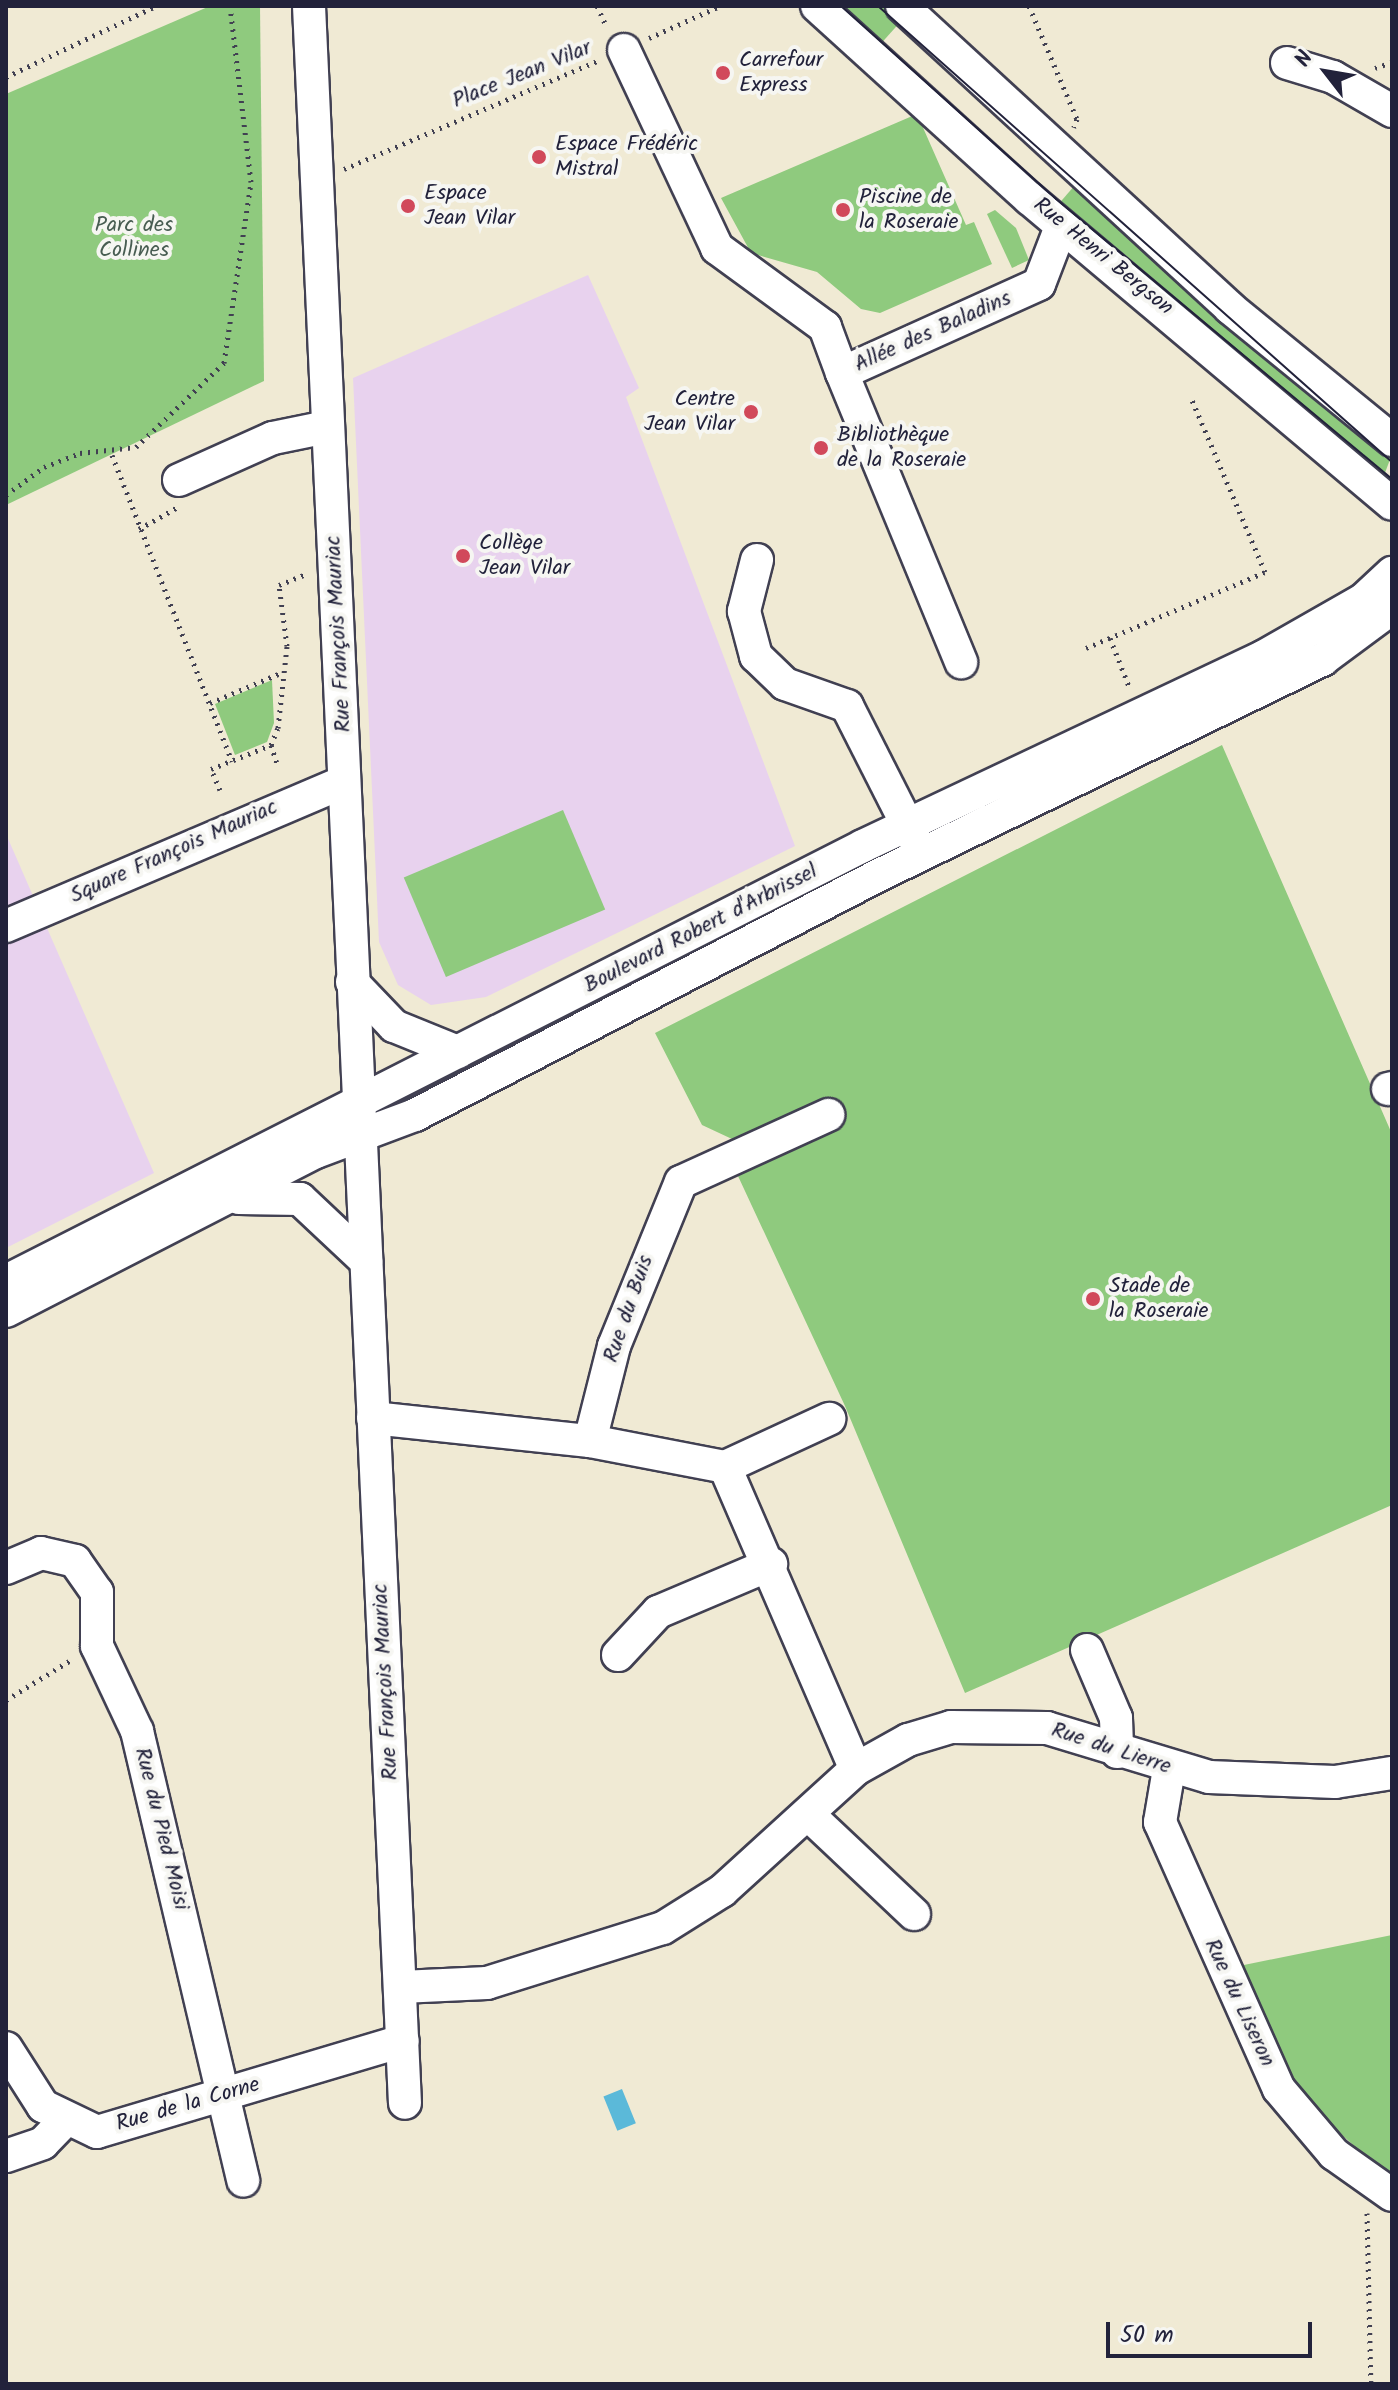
<!DOCTYPE html>
<meta charset="utf-8">
<style>
body{margin:0}
#map{position:relative;width:1398px;height:2390px;overflow:hidden;background:#f0ead4;font-family:Kalam,sans-serif}
div>[style]{position:absolute}
[style*='--x']{left:calc(var(--x)*1px);top:calc(var(--y)*1px);width:calc(var(--w)*1px);rotate:calc(var(--a)*1deg)}
.built>*{inset:0;background:#e8d2ee}
.green>*{inset:0;background:#8fca7e;transform-origin:0 0}
.water>*{inset:0;background:#5bb9d9;transform-origin:0 0}
.path>*{height:5px;margin-top:-2.5px;transform-origin:0;background:repeating-linear-gradient(90deg,#414052 0 2px,transparent 0 8px)}
.roads{filter:drop-shadow(2px 0 #414052) drop-shadow(-2px 0 #414052) drop-shadow(0 2px #414052) drop-shadow(0 -2px #414052)}
.minor>*{height:32px;margin:-16px;padding:0 16px;transform-origin:16px;border-radius:16px;background:#fff}
.tram>*{height:2px;margin:-1px;padding:0 1px;transform-origin:1px;border-radius:1px;background:#22223b}
.dots>*{width:22px;height:22px;translate:-50% -50%;box-sizing:border-box;border:4px solid #f6f6f2;border-radius:50%}
span{translate:-50% -50%;white-space:nowrap;text-align:center;line-height:1.15;-webkit-text-stroke:8px #f6f6f2;paint-order:stroke}
.poi-label{font-size:22px;color:#22223b}
.left{translate:0 -50%;text-align:left}
.right{translate:-100% -50%;text-align:right}
.street-label{font-size:22px;color:#22223b}
.park-label{font-size:22px;color:#485d52}
.frame{position:absolute;inset:0;border:8px solid #22223b;pointer-events:none}
.north{position:absolute;left:1286px;top:32px;width:80px;height:80px;-webkit-text-stroke:6px #f6f6f2;paint-order:stroke;rotate:301deg;font-size:22px;font-weight:700;line-height:32px;text-align:center;color:#22223b}
.north::after{content:'';display:block;margin:auto;width:28px;height:36px;background:#22223b;clip-path:polygon(50% 0,100% 100%,50% 72%,0 100%)}
.scale{position:absolute;left:1106px;top:2322px;width:206px;height:36px;box-sizing:border-box;border:4px solid #22223b;border-top:0;padding-left:10px;font-size:24px;line-height:28px;white-space:nowrap;color:#22223b;-webkit-text-stroke:6px #f6f6f2;paint-order:stroke}
</style>
<div id="map">
<div class="built">
<i style="clip-path:polygon(588px 275px,639px 388px,626px 397px,795px 846px,486px 997px,431px 1005px,398px 985px,379px 942px,353px 378px)"></i>
<i style="clip-path:polygon(6px 834px,154px 1173px,6px 1248px)"></i>
</div>
<div class="green">
<i style="clip-path:polygon(210px 6px,260px 6px,264px 381px,6px 505px,6px 94px)"></i>
<i style="clip-path:polygon(832px 6px,888px 6px,903px 19px,877px 48px)"></i>
<i style="clip-path:polygon(917px 114px,966px 225px,974px 222px,992px 264px,880px 313px,861px 309px,817px 272px,751px 253px,721px 198px)"></i>
<i style="clip-path:polygon(1082px 177px,1392px 454px,1382px 481px,1056px 207px)"></i>
<i style="clip-path:polygon(995px 210px,1016px 228px,1029px 260px,1012px 268px,987px 214px)"></i>
<i style="clip-path:polygon(272px 680px,274px 723px,267px 742px,235px 755px,215px 704px)"></i>
<i style="clip-path:polygon(1222px 745px,1392px 1134px,1392px 1505px,965px 1693px,845px 1406px,738px 1176px,745px 1172px,732px 1139px,702px 1125px,655px 1033px)"></i>
<i style="left:563px;top:810px;width:108px;height:173px;rotate:67deg"></i>
<i style="clip-path:polygon(1392px 1935px,1392px 2181px,1288px 2085px,1239px 1966px)"></i>
</div>
<div class="water">
<i style="left:622px;top:2089px;width:37px;height:20px;rotate:68deg"></i>
</div>
<div class="path">
<i style="--x:597;--y:6;--w:23;--a:65"></i>
<i style="--x:1029;--y:6;--w:123;--a:67"></i>
<i style="--x:1077;--y:119;--w:9;--a:111"></i>
<i style="--x:649;--y:38;--w:78;--a:-24.3"></i>
<i style="--x:1375;--y:68;--w:18;--a:-19"></i>
<i style="--x:6;--y:77;--w:166;--a:-25.3"></i>
<i style="--x:344;--y:169;--w:278;--a:-23.1"></i>
<i style="--x:112;--y:455;--w:329;--a:68.6"></i>
<i style="--x:6;--y:495;--w:47;--a:-36.4"></i>
<i style="--x:44;--y:467;--w:39;--a:-21"></i>
<i style="--x:80;--y:453;--w:56;--a:-6.1"></i>
<i style="--x:136;--y:447;--w:122;--a:-43.7"></i>
<i style="--x:224;--y:363;--w:183;--a:-81.5"></i>
<i style="--x:251;--y:182;--w:177;--a:-96.8"></i>
<i style="--x:139;--y:529;--w:43;--a:-29.6"></i>
<i style="--x:1110;--y:638;--w:55;--a:68.6"></i>
<i style="--x:1086;--y:648;--w:194;--a:-23"></i>
<i style="--x:1265;--y:572;--w:189;--a:-113"></i>
<i style="--x:210;--y:703;--w:79;--a:-23"></i>
<i style="--x:271;--y:745;--w:23;--a:72"></i>
<i style="--x:220;--y:790;--w:23;--a:-113"></i>
<i style="--x:211;--y:769;--w:65;--a:-21.8"></i>
<i style="--x:271;--y:745;--w:18;--a:-68"></i>
<i style="--x:278;--y:728;--w:82;--a:-83.7"></i>
<i style="--x:287;--y:646;--w:62;--a:-97.5"></i>
<i style="--x:279;--y:585;--w:27;--a:-22"></i>
<i style="--x:6;--y:1700;--w:76;--a:-31.6"></i>
<i style="--x:1367;--y:2213;--w:171;--a:88.7"></i>
</div>
<div class="roads">
<div class="minor">
<i style="--x:309;--y:6;--w:2099;--a:87.38"></i>
<i style="--x:817;--y:6;--w:287;--a:42.2"></i>
<i style="--x:1030;--y:199;--w:473;--a:40.1"></i>
<i style="--x:902;--y:6;--w:446;--a:42.6"></i>
<i style="--x:1230;--y:308;--w:209;--a:39.2"></i>
<i style="--x:624;--y:50;--w:219;--a:64.8"></i>
<i style="--x:717;--y:248;--w:134;--a:36.2"></i>
<i style="--x:825;--y:327;--w:49;--a:69.7"></i>
<i style="--x:842;--y:373;--w:216;--a:-24.3"></i>
<i style="--x:1039;--y:284;--w:50;--a:-69"></i>
<i style="--x:1287;--y:63;--w:48;--a:16.9"></i>
<i style="--x:1333;--y:77;--w:68;--a:30"></i>
<i style="--x:842;--y:373;--w:313;--a:67.6"></i>
<i style="--x:179;--y:480;--w:103;--a:-24.1"></i>
<i style="--x:273;--y:438;--w:55;--a:-11.5"></i>
<i style="--x:757;--y:560;--w:53;--a:104.3"></i>
<i style="--x:744;--y:611;--w:47;--a:75.1"></i>
<i style="--x:756;--y:656;--w:40;--a:44"></i>
<i style="--x:785;--y:684;--w:66;--a:19.5"></i>
<i style="--x:847;--y:706;--w:155;--a:63.1"></i>
<i style="--x:6;--y:926;--w:367;--a:-23.1"></i>
<i style="--x:352;--y:982;--w:61;--a:46.3"></i>
<i style="--x:394;--y:1026;--w:69;--a:22.1"></i>
<i style="--x:1388;--y:1089;--w:4;--a:-14"></i>
<i style="--x:239;--y:1198;--w:61;--a:0.9"></i>
<i style="--x:300;--y:1199;--w:91;--a:43.2"></i>
<i style="--x:6;--y:1281;--w:961;--a:-26.91"></i>
<i style="--x:863;--y:846;--w:442;--a:-25.3"></i>
<i style="--x:1263;--y:657;--w:115;--a:-29.7"></i>
<i style="--x:1363;--y:600;--w:40;--a:-43"></i>
<i style="--x:6;--y:1311;--w:348;--a:-27.2"></i>
<i style="--x:316;--y:1152;--w:106;--a:-20.5"></i>
<i style="--x:415;--y:1115;--w:520;--a:-27.35"></i>
<i style="--x:877;--y:876;--w:496;--a:-25.9"></i>
<i style="--x:1323;--y:659;--w:86;--a:-36.5"></i>
<i style="--x:373;--y:1418;--w:218;--a:6.1"></i>
<i style="--x:590;--y:1441;--w:137;--a:10.9"></i>
<i style="--x:725;--y:1467;--w:329;--a:66.6"></i>
<i style="--x:590;--y:1441;--w:98;--a:-75.8"></i>
<i style="--x:614;--y:1346;--w:177;--a:-67.8"></i>
<i style="--x:681;--y:1182;--w:162;--a:-24.5"></i>
<i style="--x:725;--y:1467;--w:115;--a:-24.8"></i>
<i style="--x:6;--y:1568;--w:38;--a:-23"></i>
<i style="--x:41;--y:1553;--w:35;--a:13"></i>
<i style="--x:75;--y:1561;--w:38;--a:55"></i>
<i style="--x:97;--y:1592;--w:54;--a:90"></i>
<i style="--x:97;--y:1646;--w:94;--a:64.8"></i>
<i style="--x:137;--y:1731;--w:462;--a:76.7"></i>
<i style="--x:1087;--y:1650;--w:74;--a:66.9"></i>
<i style="--x:1116;--y:1718;--w:34;--a:88"></i>
<i style="--x:618;--y:1655;--w:59;--a:-47.1"></i>
<i style="--x:658;--y:1612;--w:123;--a:-23"></i>
<i style="--x:1169;--y:1769;--w:54;--a:99.6"></i>
<i style="--x:1160;--y:1822;--w:292;--a:66"></i>
<i style="--x:1279;--y:2089;--w:85;--a:49.8"></i>
<i style="--x:1334;--y:2154;--w:71;--a:35.3"></i>
<i style="--x:810;--y:1816;--w:143;--a:43.3"></i>
<i style="--x:401;--y:1987;--w:86;--a:-2.7"></i>
<i style="--x:487;--y:1983;--w:184;--a:-17.4"></i>
<i style="--x:663;--y:1928;--w:70;--a:-32.1"></i>
<i style="--x:722;--y:1891;--w:181;--a:-42.3"></i>
<i style="--x:856;--y:1769;--w:60;--a:-29.1"></i>
<i style="--x:908;--y:1740;--w:45;--a:-16.8"></i>
<i style="--x:951;--y:1727;--w:96;--a:0.6"></i>
<i style="--x:1047;--y:1728;--w:169;--a:16.8"></i>
<i style="--x:1209;--y:1777;--w:126;--a:2.3"></i>
<i style="--x:1335;--y:1782;--w:58;--a:-9"></i>
<i style="--x:6;--y:2048;--w:69;--a:57.5"></i>
<i style="--x:43;--y:2106;--w:60;--a:25.7"></i>
<i style="--x:97;--y:2132;--w:319;--a:-16.6"></i>
<i style="--x:6;--y:2156;--w:39;--a:-19"></i>
<i style="--x:43;--y:2143;--w:30;--a:-46"></i>
</div>
</div>
<div class="tram">
<i style="--x:841;--y:6;--w:289;--a:41.9"></i>
<i style="--x:1056;--y:199;--w:437;--a:39.8"></i>
<i style="--x:878;--y:6;--w:687;--a:41.58"></i>
</div>
<div class="dots">
<i style="left:723px;top:73px;background:#d1495b"></i>
<i style="left:539px;top:157px;background:#d1495b"></i>
<i style="left:408px;top:206px;background:#d1495b"></i>
<i style="left:843px;top:210px;background:#d1495b"></i>
<i style="left:751px;top:412px;background:#d1495b"></i>
<i style="left:821px;top:448px;background:#d1495b"></i>
<i style="left:463px;top:556px;background:#d1495b"></i>
<i style="left:1093px;top:1299px;background:#d1495b"></i>
</div>
<div class="poi-label">
<span class="left" style="left:739px;top:73px">Carrefour<br>Express</span>
<span class="left" style="left:555px;top:157px">Espace Frédéric<br>Mistral</span>
<span class="left" style="left:424px;top:206px">Espace<br>Jean Vilar</span>
<span class="left" style="left:859px;top:210px">Piscine de<br>la Roseraie</span>
<span class="right" style="left:735px;top:412px">Centre<br>Jean Vilar</span>
<span class="left" style="left:837px;top:448px">Bibliothèque<br>de la Roseraie</span>
<span class="left" style="left:479px;top:556px">Collège<br>Jean Vilar</span>
<span class="left" style="left:1109px;top:1299px">Stade de<br>la Roseraie</span>
</div>
<div class="street-label">
<span style="left:522px;top:75px;rotate:-22deg">Place Jean Vilar</span>
<span style="left:1103px;top:257px;rotate:39deg">Rue Henri Bergson</span>
<span style="left:933px;top:332px;rotate:-24deg">Allée des Baladins</span>
<span style="left:339px;top:634px;rotate:-93deg">Rue François Mauriac</span>
<span style="left:174px;top:852px;rotate:-24deg">Square François Mauriac</span>
<span style="left:701px;top:929px;rotate:-27deg">Boulevard Robert d'Arbrissel</span>
<span style="left:629px;top:1309px;rotate:-71deg">Rue du Buis</span>
<span style="left:386px;top:1682px;rotate:-93deg">Rue François Mauriac</span>
<span style="left:1111px;top:1749px;rotate:18deg">Rue du Lierre</span>
<span style="left:161px;top:1829px;rotate:76deg">Rue du Pied Moisi</span>
<span style="left:1239px;top:2003px;rotate:65deg">Rue du Liseron</span>
<span style="left:188px;top:2105px;rotate:-16deg">Rue de la Corne</span>
</div>
<div class="park-label">
<span style="left:134px;top:238px">Parc des<br>Collines</span>
</div>
<div class="frame"></div>
<div class="north">N</div>
<div class="scale">50 m</div>
</div>
